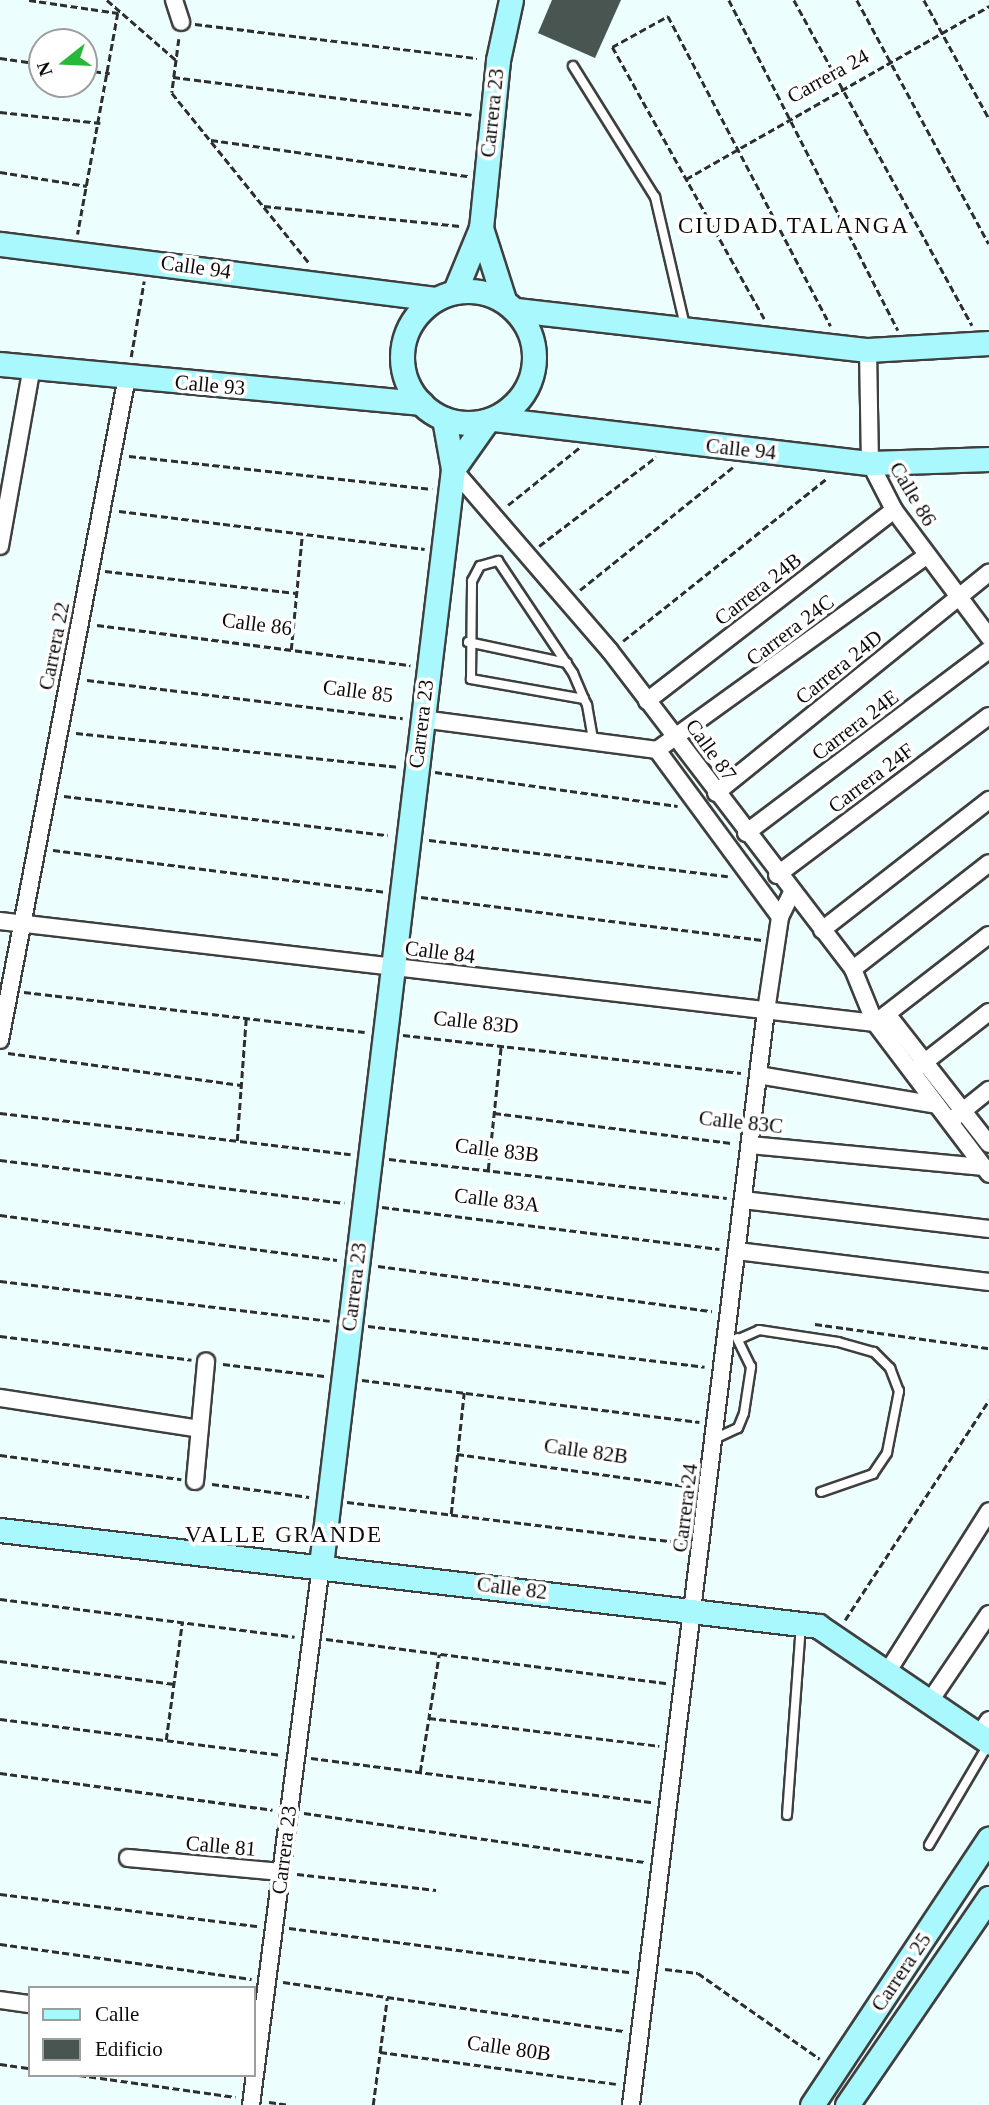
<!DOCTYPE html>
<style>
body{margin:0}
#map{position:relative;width:989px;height:2105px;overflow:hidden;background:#ecfffe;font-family:"Times New Roman",serif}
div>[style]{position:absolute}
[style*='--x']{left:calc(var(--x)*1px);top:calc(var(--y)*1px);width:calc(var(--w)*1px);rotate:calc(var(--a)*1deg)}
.building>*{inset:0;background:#495550}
.path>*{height:2.5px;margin-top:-1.25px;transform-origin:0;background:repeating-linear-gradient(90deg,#2e2e2e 0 7px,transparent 0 10.5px)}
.roads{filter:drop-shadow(2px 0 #3f3f3f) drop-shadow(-2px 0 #3f3f3f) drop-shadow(0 2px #3f3f3f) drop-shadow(0 -2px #3f3f3f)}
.lane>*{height:8px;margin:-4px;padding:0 4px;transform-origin:4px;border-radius:4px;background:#fff}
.street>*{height:16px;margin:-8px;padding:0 8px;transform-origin:8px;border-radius:8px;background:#fff}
.secondary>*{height:23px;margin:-11.5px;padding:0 11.5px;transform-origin:11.5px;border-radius:11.5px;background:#a8f8fd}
.secondary>.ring{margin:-11.5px;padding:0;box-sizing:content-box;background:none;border:23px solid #a8f8fd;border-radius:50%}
span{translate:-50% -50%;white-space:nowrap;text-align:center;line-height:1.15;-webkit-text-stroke:7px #fff;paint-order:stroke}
.street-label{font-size:21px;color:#0c0c0c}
.neighbourhood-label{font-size:23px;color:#0c0c0c;letter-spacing:2px}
.legend{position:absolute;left:28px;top:1986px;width:228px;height:91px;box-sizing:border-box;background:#fff;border:2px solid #9e9e9e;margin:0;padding:9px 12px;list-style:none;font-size:21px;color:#0c0c0c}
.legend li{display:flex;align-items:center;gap:14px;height:35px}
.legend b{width:35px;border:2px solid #9e9e9e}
.north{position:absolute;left:28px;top:28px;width:70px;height:70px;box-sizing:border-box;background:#fff;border:2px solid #9e9e9e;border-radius:50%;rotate:252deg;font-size:19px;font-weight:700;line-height:28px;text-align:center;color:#0c0c0c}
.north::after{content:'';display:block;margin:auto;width:24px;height:32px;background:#27b93a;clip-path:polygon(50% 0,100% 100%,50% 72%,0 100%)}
</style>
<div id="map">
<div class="building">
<i style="clip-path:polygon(552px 0,621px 0,595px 58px,538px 33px)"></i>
</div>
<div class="path">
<i style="--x:29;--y:0;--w:90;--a:8.3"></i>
<i style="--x:118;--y:13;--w:225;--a:100.3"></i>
<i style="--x:107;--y:0;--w:91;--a:41"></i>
<i style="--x:729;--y:0;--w:371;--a:62.9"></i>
<i style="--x:794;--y:0;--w:371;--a:61.3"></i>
<i style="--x:857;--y:0;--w:277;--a:61.6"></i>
<i style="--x:924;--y:0;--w:135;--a:61.2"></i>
<i style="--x:195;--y:24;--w:284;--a:6.9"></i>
<i style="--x:179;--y:39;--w:54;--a:97.4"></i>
<i style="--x:172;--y:93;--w:218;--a:51.1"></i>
<i style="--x:0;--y:58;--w:42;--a:8.1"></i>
<i style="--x:84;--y:70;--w:26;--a:7"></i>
<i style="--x:173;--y:77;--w:301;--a:7.2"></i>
<i style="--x:0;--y:112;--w:101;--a:6.3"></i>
<i style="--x:211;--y:140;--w:260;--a:8"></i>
<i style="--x:0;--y:172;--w:88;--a:9.1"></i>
<i style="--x:686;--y:179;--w:349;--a:-29.7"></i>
<i style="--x:264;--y:206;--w:197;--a:5.8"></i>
<i style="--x:764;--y:319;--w:312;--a:-119.2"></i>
<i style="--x:612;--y:47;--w:64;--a:-29"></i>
<i style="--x:668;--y:16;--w:350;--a:62.3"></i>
<i style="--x:131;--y:357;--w:77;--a:-80.3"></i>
<i style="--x:129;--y:456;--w:305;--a:6.2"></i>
<i style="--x:508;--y:505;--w:91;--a:-38.8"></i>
<i style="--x:119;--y:511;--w:308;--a:7.1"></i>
<i style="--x:539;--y:546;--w:147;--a:-37.3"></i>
<i style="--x:105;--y:571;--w:192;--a:6.6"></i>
<i style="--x:580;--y:590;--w:196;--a:-38.8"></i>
<i style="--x:97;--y:625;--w:316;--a:7.3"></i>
<i style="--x:623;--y:641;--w:260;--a:-38.6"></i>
<i style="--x:291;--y:650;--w:116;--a:-84.5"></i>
<i style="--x:87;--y:680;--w:318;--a:6.9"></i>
<i style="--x:76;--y:733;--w:323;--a:6"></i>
<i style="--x:435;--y:772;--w:245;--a:8"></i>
<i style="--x:64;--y:796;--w:326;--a:6.9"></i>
<i style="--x:429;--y:840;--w:301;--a:6.9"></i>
<i style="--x:53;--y:850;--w:334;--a:7.2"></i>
<i style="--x:421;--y:897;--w:344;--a:7.2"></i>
<i style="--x:24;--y:992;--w:343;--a:6.7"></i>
<i style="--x:403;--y:1035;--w:340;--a:6.4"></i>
<i style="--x:8;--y:1053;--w:235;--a:7.8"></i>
<i style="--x:0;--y:1113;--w:353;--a:6.7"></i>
<i style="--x:494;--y:1113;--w:241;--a:7.2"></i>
<i style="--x:237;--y:1141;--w:123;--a:-85.8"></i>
<i style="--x:389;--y:1159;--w:340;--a:6.6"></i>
<i style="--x:0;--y:1160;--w:347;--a:7.1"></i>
<i style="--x:488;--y:1170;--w:125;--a:-84"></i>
<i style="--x:382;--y:1207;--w:340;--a:7.1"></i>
<i style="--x:0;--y:1215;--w:340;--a:7.6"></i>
<i style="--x:378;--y:1266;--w:337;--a:7.7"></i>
<i style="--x:0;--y:1281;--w:332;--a:6.9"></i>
<i style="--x:815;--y:1324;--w:176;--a:7.9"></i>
<i style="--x:368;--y:1326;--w:339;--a:6.9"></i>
<i style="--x:0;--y:1336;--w:193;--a:7.1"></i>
<i style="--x:223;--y:1364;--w:102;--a:6.8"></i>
<i style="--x:362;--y:1380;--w:340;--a:7.1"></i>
<i style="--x:457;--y:1454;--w:236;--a:8"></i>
<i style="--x:0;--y:1455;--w:183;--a:7.6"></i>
<i style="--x:212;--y:1484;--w:98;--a:7.6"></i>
<i style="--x:347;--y:1502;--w:339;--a:6.9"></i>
<i style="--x:451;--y:1514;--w:122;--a:-83.9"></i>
<i style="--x:0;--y:1599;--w:297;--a:7.3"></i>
<i style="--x:845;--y:1620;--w:263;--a:-56.8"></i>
<i style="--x:326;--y:1639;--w:344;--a:7.4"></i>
<i style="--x:0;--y:1661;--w:176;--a:7.5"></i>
<i style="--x:429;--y:1718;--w:232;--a:6.9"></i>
<i style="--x:0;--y:1719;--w:282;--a:7.3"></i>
<i style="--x:166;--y:1740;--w:118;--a:-82.2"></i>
<i style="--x:311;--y:1758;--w:344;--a:7.4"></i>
<i style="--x:420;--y:1772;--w:119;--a:-80.8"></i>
<i style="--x:0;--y:1773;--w:275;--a:7.7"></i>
<i style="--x:304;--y:1813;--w:344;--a:8.2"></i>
<i style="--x:297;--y:1874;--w:140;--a:6.6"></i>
<i style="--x:0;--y:1894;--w:260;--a:7.1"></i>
<i style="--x:289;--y:1928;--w:344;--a:7.4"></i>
<i style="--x:0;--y:1944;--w:254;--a:7.9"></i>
<i style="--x:665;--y:1969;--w:33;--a:7"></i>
<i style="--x:698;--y:1973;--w:149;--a:35.2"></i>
<i style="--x:283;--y:1982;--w:344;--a:8.2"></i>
<i style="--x:380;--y:2052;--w:238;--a:7.7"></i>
<i style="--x:0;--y:2064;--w:30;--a:8"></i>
<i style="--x:79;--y:2075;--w:158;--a:8"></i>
<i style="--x:269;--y:2102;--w:21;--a:8"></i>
<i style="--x:373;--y:2105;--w:108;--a:-82.5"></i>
</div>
<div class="roads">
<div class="lane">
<i style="--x:573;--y:66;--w:155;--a:58"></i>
<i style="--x:655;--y:197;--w:132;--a:76.9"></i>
<i style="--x:468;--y:642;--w:101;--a:12"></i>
<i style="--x:584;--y:699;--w:115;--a:-170"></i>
<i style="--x:471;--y:679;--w:98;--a:-89.4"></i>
<i style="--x:472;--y:581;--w:17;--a:-62"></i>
<i style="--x:480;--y:566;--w:19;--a:-16"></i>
<i style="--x:498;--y:561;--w:135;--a:56.2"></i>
<i style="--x:573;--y:673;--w:28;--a:67"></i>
<i style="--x:584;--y:699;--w:7;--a:63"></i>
<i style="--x:587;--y:705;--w:35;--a:80"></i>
<i style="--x:739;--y:1339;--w:22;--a:-24"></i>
<i style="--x:759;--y:1330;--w:80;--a:8.6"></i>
<i style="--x:838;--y:1342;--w:37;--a:16"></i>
<i style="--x:874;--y:1352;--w:23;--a:45"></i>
<i style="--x:890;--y:1368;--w:25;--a:69"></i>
<i style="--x:899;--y:1391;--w:63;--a:101"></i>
<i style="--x:887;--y:1453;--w:25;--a:124"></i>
<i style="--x:873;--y:1474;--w:55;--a:160.9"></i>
<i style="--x:714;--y:1439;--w:26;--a:-25"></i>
<i style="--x:738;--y:1428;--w:16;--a:-68"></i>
<i style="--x:744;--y:1413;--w:47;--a:-81.3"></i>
<i style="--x:751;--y:1367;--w:32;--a:-116"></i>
<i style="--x:787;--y:1815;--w:190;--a:-85.8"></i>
<i style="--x:929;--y:1845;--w:116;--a:-59.5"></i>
</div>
<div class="street">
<i style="--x:174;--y:0;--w:23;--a:72"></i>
<i style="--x:868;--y:350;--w:113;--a:89"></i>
<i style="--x:870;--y:463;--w:53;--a:62.9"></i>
<i style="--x:894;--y:510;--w:159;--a:53.2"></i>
<i style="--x:453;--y:469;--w:240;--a:49.2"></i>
<i style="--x:610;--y:651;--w:400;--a:52.6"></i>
<i style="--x:853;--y:969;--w:58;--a:67.8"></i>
<i style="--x:875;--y:1023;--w:189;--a:52.9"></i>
<i style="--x:0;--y:546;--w:182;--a:-79.9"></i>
<i style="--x:647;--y:701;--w:312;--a:-37.7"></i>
<i style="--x:422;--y:719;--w:237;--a:7.5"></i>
<i style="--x:657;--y:750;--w:207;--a:53.6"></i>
<i style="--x:657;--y:750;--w:333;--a:-35.8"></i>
<i style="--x:716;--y:793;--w:351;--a:-38.9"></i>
<i style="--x:746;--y:833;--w:304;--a:-37"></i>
<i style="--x:777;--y:875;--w:265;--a:-36.9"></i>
<i style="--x:0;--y:921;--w:881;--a:6.65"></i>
<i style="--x:875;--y:1023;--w:144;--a:-37.7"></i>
<i style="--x:822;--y:930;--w:212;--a:-37.9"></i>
<i style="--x:853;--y:969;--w:172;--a:-37.9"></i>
<i style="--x:887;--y:1014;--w:165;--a:51.9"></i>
<i style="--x:0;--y:1040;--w:675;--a:-79.16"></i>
<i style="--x:917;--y:1068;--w:91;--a:-37.9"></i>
<i style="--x:758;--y:1075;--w:181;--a:9.5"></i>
<i style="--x:954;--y:1118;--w:45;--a:-38.7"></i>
<i style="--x:750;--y:1145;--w:235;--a:5.4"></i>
<i style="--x:743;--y:1200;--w:248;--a:6.7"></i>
<i style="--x:737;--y:1251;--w:254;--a:7"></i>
<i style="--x:0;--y:1398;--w:202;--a:8.8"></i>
<i style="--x:195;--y:1481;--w:120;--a:-84.7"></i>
<i style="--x:888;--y:1671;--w:189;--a:-57.7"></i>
<i style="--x:930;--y:1701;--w:105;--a:-55.9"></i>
<i style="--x:979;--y:1735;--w:18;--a:-56"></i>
<i style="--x:128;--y:1858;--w:154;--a:5.2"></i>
<i style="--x:0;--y:2000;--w:30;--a:8"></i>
<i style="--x:251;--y:2105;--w:545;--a:-82.61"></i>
<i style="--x:631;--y:2105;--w:1102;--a:-82.97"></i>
<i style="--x:766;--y:1011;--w:95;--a:-81.5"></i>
<i style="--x:780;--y:917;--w:28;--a:-64"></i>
</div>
<div class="secondary">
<i style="--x:481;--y:228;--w:76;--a:72.3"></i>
<i style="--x:0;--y:244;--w:437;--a:7.2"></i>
<i class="ring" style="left:402px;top:291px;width:109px;height:109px"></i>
<i style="--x:455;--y:291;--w:68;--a:-67.6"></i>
<i style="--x:481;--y:228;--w:169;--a:-84.2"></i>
<i style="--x:498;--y:60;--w:61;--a:-77.8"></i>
<i style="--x:516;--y:310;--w:354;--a:6.5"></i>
<i style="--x:868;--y:350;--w:121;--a:-3.3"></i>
<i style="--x:0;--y:364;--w:423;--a:5.3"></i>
<i style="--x:494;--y:419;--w:379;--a:6.7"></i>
<i style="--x:870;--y:463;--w:119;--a:-1.9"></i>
<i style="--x:453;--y:469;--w:59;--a:-54.7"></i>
<i style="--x:0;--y:1530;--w:824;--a:6.69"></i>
<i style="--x:818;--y:1626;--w:207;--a:34.2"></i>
<i style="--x:321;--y:1565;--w:1104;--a:-83.13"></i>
<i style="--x:453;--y:469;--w:51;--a:-100.2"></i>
<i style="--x:812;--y:2105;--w:320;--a:-56.4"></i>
<i style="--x:847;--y:2105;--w:251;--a:-55.6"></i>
</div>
</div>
<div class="street-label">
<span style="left:828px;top:76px;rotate:-29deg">Carrera 24</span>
<span style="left:492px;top:113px;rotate:-84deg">Carrera 23</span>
<span style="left:196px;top:267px;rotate:8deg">Calle 94</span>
<span style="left:210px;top:385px;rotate:5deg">Calle 93</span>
<span style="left:741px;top:449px;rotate:6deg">Calle 94</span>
<span style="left:913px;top:494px;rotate:59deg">Calle 86</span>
<span style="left:758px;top:589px;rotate:-38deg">Carrera 24B</span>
<span style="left:257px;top:624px;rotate:7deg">Calle 86</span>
<span style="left:790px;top:630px;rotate:-37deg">Carrera 24C</span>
<span style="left:54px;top:646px;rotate:-79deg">Carrera 22</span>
<span style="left:839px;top:667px;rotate:-39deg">Carrera 24D</span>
<span style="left:358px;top:691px;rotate:7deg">Calle 85</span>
<span style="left:421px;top:724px;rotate:-83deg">Carrera 23</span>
<span style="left:855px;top:725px;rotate:-37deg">Carrera 24E</span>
<span style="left:711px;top:750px;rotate:54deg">Calle 87</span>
<span style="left:871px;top:778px;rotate:-37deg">Carrera 24F</span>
<span style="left:440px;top:952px;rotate:7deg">Calle 84</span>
<span style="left:476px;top:1022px;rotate:6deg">Calle 83D</span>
<span style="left:741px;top:1122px;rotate:6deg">Calle 83C</span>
<span style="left:497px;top:1150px;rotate:7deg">Calle 83B</span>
<span style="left:497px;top:1200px;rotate:7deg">Calle 83A</span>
<span style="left:354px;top:1287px;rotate:-83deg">Carrera 23</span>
<span style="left:586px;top:1451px;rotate:8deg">Calle 82B</span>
<span style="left:685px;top:1508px;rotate:-83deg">Carrera 24</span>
<span style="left:512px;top:1588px;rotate:7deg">Calle 82</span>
<span style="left:221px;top:1846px;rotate:5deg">Calle 81</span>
<span style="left:284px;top:1850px;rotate:-83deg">Carrera 23</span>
<span style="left:901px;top:1972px;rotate:-56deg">Carrera 25</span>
<span style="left:509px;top:2048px;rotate:8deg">Calle 80B</span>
</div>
<div class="neighbourhood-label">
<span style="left:794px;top:226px">CIUDAD TALANGA</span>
<span style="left:284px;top:1535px">VALLE GRANDE</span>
</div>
<ul class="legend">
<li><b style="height:9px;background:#a8f8fd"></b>Calle</li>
<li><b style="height:19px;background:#495550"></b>Edificio</li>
</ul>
<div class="north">N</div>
</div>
